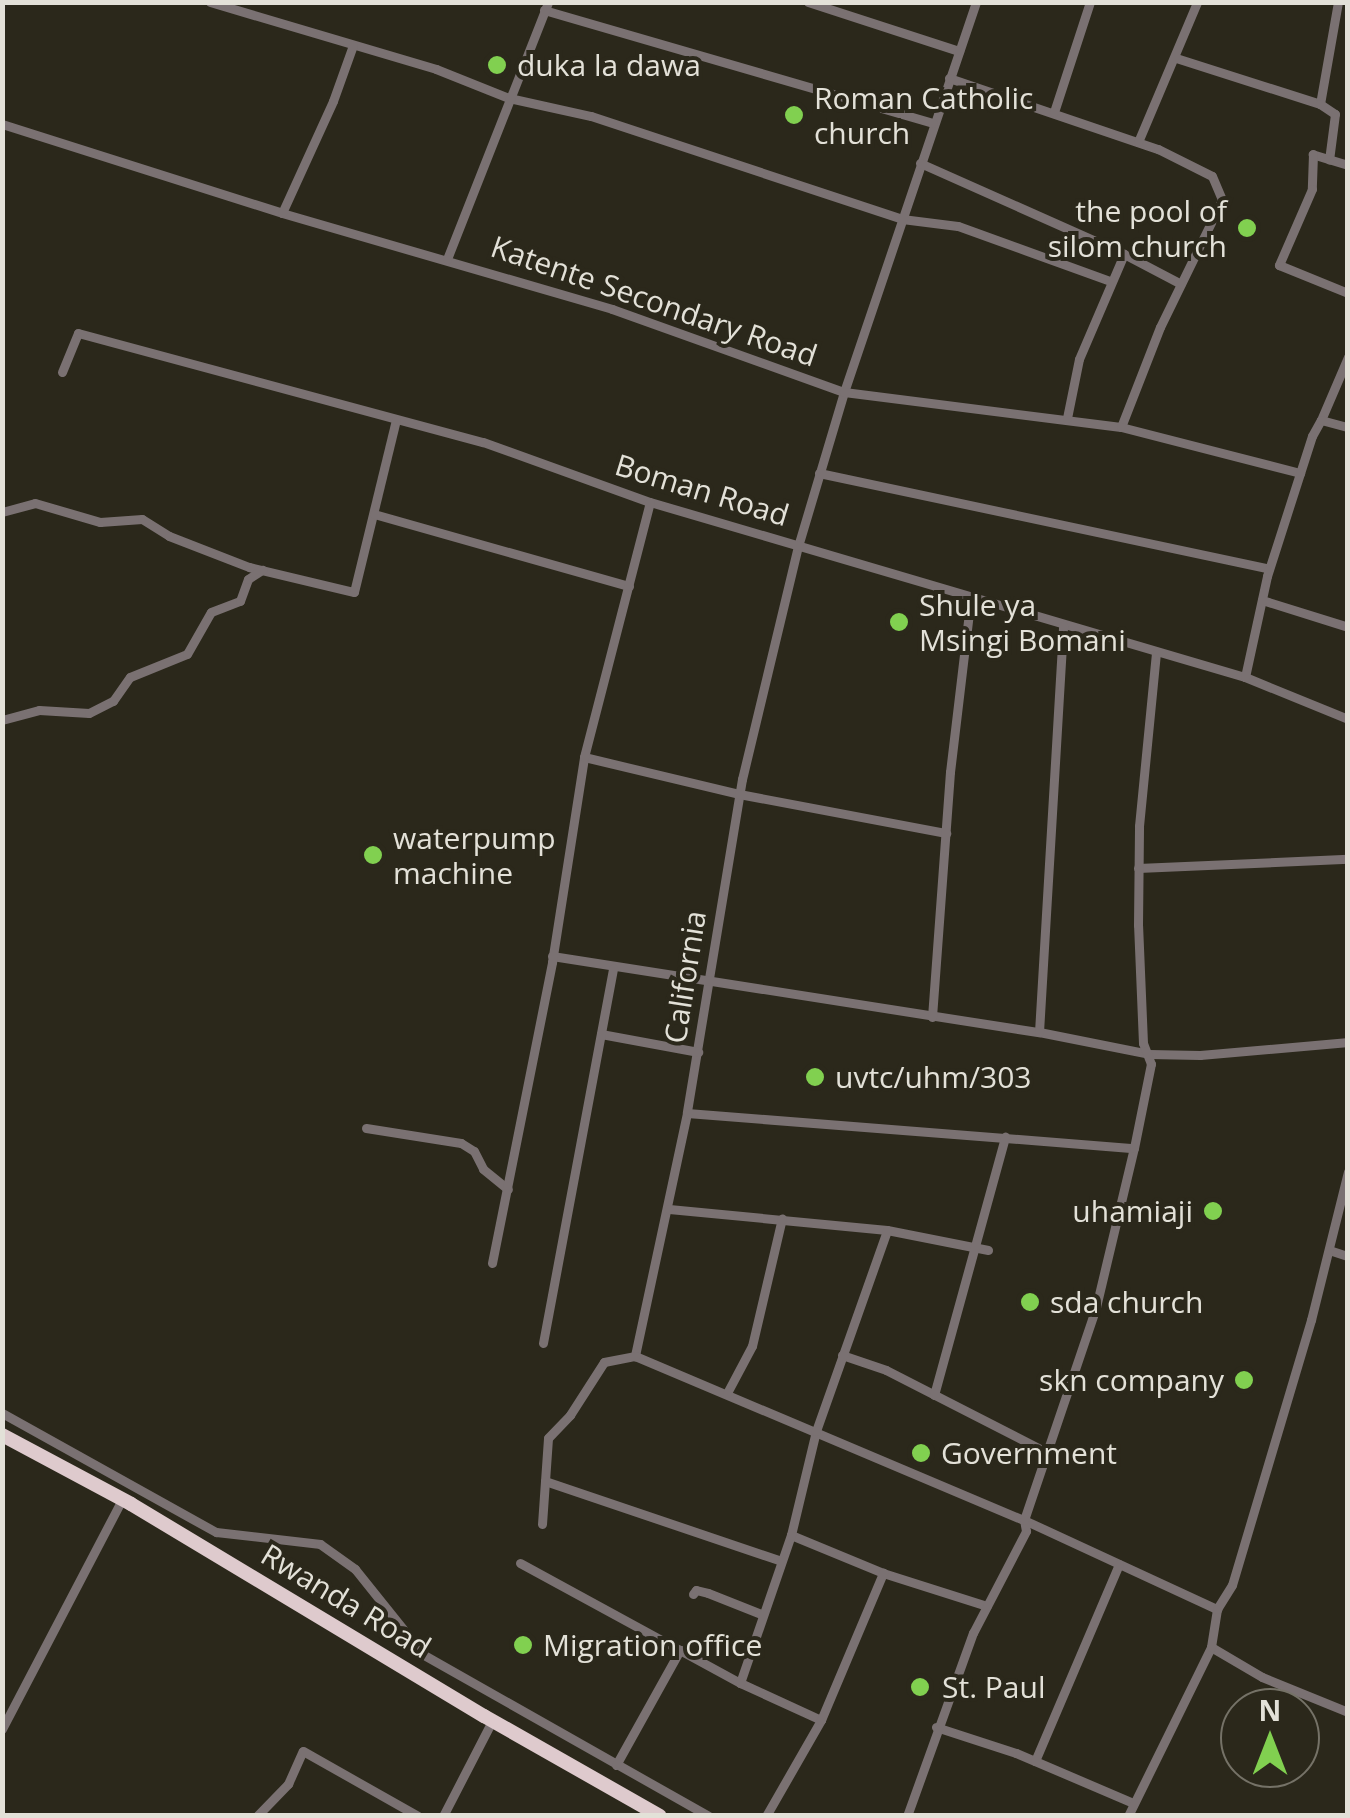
<!DOCTYPE html>
<style>
body{margin:0}
#map{position:relative;width:1350px;height:1818px;overflow:hidden;background:#2b281b;font-family:"Open Sans",sans-serif}
div>[style]{position:absolute}
[style*='--x']{left:calc(var(--x)*1px);top:calc(var(--y)*1px);width:calc(var(--w)*1px);rotate:calc(var(--a)*1deg)}
.minor>*{height:9px;margin:-4.5px;padding:0 4.5px;transform-origin:4.5px;border-radius:4.5px;background:#7a7172}
.trunk>*{height:14px;margin:-7px;padding:0 7px;transform-origin:7px;border-radius:7px;background:#decacd}
.dots>*{width:28px;height:28px;translate:-50% -50%;box-sizing:border-box;border:5px solid #2b281b;border-radius:50%}
span{translate:-50% -50%;white-space:nowrap;text-align:center;line-height:1.15;-webkit-text-stroke:8px #2b281b;paint-order:stroke}
.poi-label{font-size:30px;color:#e3e1d8}
.left{translate:0 -50%;text-align:left}
.right{translate:-100% -50%;text-align:right}
.street-label{font-size:30px;color:#e3e1d8}
.frame{position:absolute;inset:0;border:5px solid #e3e1d8;pointer-events:none}
.north{position:absolute;left:1220px;top:1688px;width:100px;height:100px;box-sizing:border-box;background:#2b281b;border:2px solid #757267;border-radius:50%;rotate:0deg;font-size:28px;font-weight:700;line-height:40px;text-align:center;color:#e3e1d8}
.north::after{content:'';display:block;margin:auto;width:35px;height:45px;background:#81d050;clip-path:polygon(50% 0,100% 100%,50% 72%,0 100%)}
</style>
<div id="map">
<div class="minor">
<i style="--x:210;--y:2;--w:236;--a:16.5"></i>
<i style="--x:436;--y:69;--w:79;--a:21.7"></i>
<i style="--x:509;--y:98;--w:84;--a:12.4"></i>
<i style="--x:591;--y:116;--w:328;--a:18.3"></i>
<i style="--x:902;--y:219;--w:56;--a:7.1"></i>
<i style="--x:958;--y:226;--w:162;--a:19.9"></i>
<i style="--x:808;--y:2;--w:159;--a:18"></i>
<i style="--x:976;--y:2;--w:412;--a:108.7"></i>
<i style="--x:844;--y:392;--w:161;--a:106.6"></i>
<i style="--x:798;--y:546;--w:240;--a:103.5"></i>
<i style="--x:742;--y:779;--w:338;--a:99.4"></i>
<i style="--x:687;--y:1113;--w:249;--a:102.1"></i>
<i style="--x:635;--y:1356;--w:422;--a:22.9"></i>
<i style="--x:1024;--y:1520;--w:213;--a:24.8"></i>
<i style="--x:544;--y:10;--w:405;--a:16.2"></i>
<i style="--x:1176;--y:58;--w:151;--a:17.7"></i>
<i style="--x:1320;--y:104;--w:104;--a:-80"></i>
<i style="--x:949;--y:78;--w:221;--a:18.8"></i>
<i style="--x:1158;--y:149;--w:60;--a:26.6"></i>
<i style="--x:1212;--y:176;--w:26;--a:67"></i>
<i style="--x:1222;--y:200;--w:141;--a:116"></i>
<i style="--x:1160;--y:327;--w:107;--a:111.3"></i>
<i style="--x:1320;--y:104;--w:18;--a:34"></i>
<i style="--x:1335;--y:114;--w:46;--a:97.4"></i>
<i style="--x:1054;--y:112;--w:116;--a:-71.9"></i>
<i style="--x:2;--y:124;--w:294;--a:17.6"></i>
<i style="--x:282;--y:213;--w:344;--a:16.2"></i>
<i style="--x:612;--y:309;--w:246;--a:19.7"></i>
<i style="--x:844;--y:392;--w:279;--a:7.2"></i>
<i style="--x:1121;--y:427;--w:185;--a:14.4"></i>
<i style="--x:1138;--y:142;--w:152;--a:-67.1"></i>
<i style="--x:920;--y:163;--w:223;--a:24"></i>
<i style="--x:1124;--y:254;--w:64;--a:27.8"></i>
<i style="--x:1348;--y:165;--w:37;--a:-163"></i>
<i style="--x:1313;--y:154;--w:35;--a:92"></i>
<i style="--x:1312;--y:189;--w:83;--a:113.5"></i>
<i style="--x:1279;--y:265;--w:74;--a:22.1"></i>
<i style="--x:282;--y:213;--w:123;--a:-65.5"></i>
<i style="--x:333;--y:101;--w:59;--a:-70.3"></i>
<i style="--x:447;--y:259;--w:276;--a:-68.5"></i>
<i style="--x:62;--y:372;--w:42;--a:-67.7"></i>
<i style="--x:78;--y:333;--w:419;--a:15.1"></i>
<i style="--x:483;--y:442;--w:177;--a:19.8"></i>
<i style="--x:650;--y:502;--w:620;--a:16.39"></i>
<i style="--x:1245;--y:677;--w:111;--a:22.2"></i>
<i style="--x:1067;--y:418;--w:60;--a:-78.5"></i>
<i style="--x:1079;--y:359;--w:114;--a:-66.8"></i>
<i style="--x:1321;--y:420;--w:69;--a:-66.8"></i>
<i style="--x:819;--y:473;--w:460;--a:12"></i>
<i style="--x:2;--y:512;--w:34;--a:-15"></i>
<i style="--x:35;--y:503;--w:68;--a:16.3"></i>
<i style="--x:100;--y:522;--w:42;--a:-4.1"></i>
<i style="--x:142;--y:519;--w:32;--a:32"></i>
<i style="--x:169;--y:536;--w:86;--a:21.2"></i>
<i style="--x:249;--y:567;--w:108;--a:13.4"></i>
<i style="--x:354;--y:592;--w:177;--a:-76.3"></i>
<i style="--x:374;--y:514;--w:265;--a:15.8"></i>
<i style="--x:1262;--y:600;--w:90;--a:17.4"></i>
<i style="--x:1245;--y:677;--w:103;--a:-77.7"></i>
<i style="--x:1267;--y:576;--w:147;--a:-72.2"></i>
<i style="--x:1312;--y:436;--w:18;--a:-61"></i>
<i style="--x:1321;--y:420;--w:28;--a:15"></i>
<i style="--x:2;--y:720;--w:38;--a:-15"></i>
<i style="--x:39;--y:710;--w:50;--a:3.4"></i>
<i style="--x:89;--y:713;--w:27;--a:-27"></i>
<i style="--x:113;--y:701;--w:29;--a:-55"></i>
<i style="--x:130;--y:677;--w:61;--a:-22"></i>
<i style="--x:187;--y:654;--w:48;--a:-60.3"></i>
<i style="--x:211;--y:612;--w:31;--a:-21"></i>
<i style="--x:240;--y:601;--w:23;--a:-70"></i>
<i style="--x:248;--y:579;--w:17;--a:-33"></i>
<i style="--x:584;--y:757;--w:159;--a:13.4"></i>
<i style="--x:739;--y:794;--w:211;--a:10.7"></i>
<i style="--x:1138;--y:868;--w:210;--a:-2.5"></i>
<i style="--x:552;--y:956;--w:493;--a:8.9"></i>
<i style="--x:1039;--y:1032;--w:112;--a:11.3"></i>
<i style="--x:1149;--y:1054;--w:51;--a:1.1"></i>
<i style="--x:1200;--y:1055;--w:149;--a:-5"></i>
<i style="--x:932;--y:1017;--w:246;--a:-85.8"></i>
<i style="--x:950;--y:772;--w:176;--a:-83.2"></i>
<i style="--x:1039;--y:1032;--w:407;--a:-86.6"></i>
<i style="--x:601;--y:1034;--w:99;--a:10.5"></i>
<i style="--x:687;--y:1113;--w:448;--a:4.5"></i>
<i style="--x:366;--y:1128;--w:96;--a:9"></i>
<i style="--x:461;--y:1143;--w:15;--a:32"></i>
<i style="--x:474;--y:1151;--w:20;--a:63"></i>
<i style="--x:483;--y:1169;--w:32;--a:39"></i>
<i style="--x:669;--y:1209;--w:219;--a:5.5"></i>
<i style="--x:887;--y:1230;--w:103;--a:11.2"></i>
<i style="--x:1329;--y:1250;--w:20;--a:18"></i>
<i style="--x:492;--y:1263;--w:307;--a:-78.7"></i>
<i style="--x:552;--y:962;--w:207;--a:-81.1"></i>
<i style="--x:584;--y:757;--w:263;--a:-75.5"></i>
<i style="--x:543;--y:1343;--w:381;--a:-79.4"></i>
<i style="--x:842;--y:1355;--w:46;--a:18.8"></i>
<i style="--x:886;--y:1370;--w:182;--a:27.1"></i>
<i style="--x:727;--y:1393;--w:53;--a:-62"></i>
<i style="--x:752;--y:1346;--w:131;--a:-76.8"></i>
<i style="--x:934;--y:1395;--w:268;--a:-74.6"></i>
<i style="--x:2;--y:1413;--w:245;--a:29.1"></i>
<i style="--x:216;--y:1532;--w:105;--a:6.6"></i>
<i style="--x:320;--y:1544;--w:43;--a:35.5"></i>
<i style="--x:355;--y:1569;--w:110;--a:51.3"></i>
<i style="--x:424;--y:1655;--w:327;--a:29.5"></i>
<i style="--x:545;--y:1481;--w:249;--a:18.7"></i>
<i style="--x:542;--y:1524;--w:86;--a:-86"></i>
<i style="--x:548;--y:1438;--w:32;--a:-46"></i>
<i style="--x:570;--y:1415;--w:63;--a:-57.3"></i>
<i style="--x:604;--y:1362;--w:32;--a:-11"></i>
<i style="--x:791;--y:1535;--w:100;--a:22.4"></i>
<i style="--x:883;--y:1573;--w:109;--a:17.6"></i>
<i style="--x:520;--y:1563;--w:251;--a:28.6"></i>
<i style="--x:693;--y:1594;--w:5;--a:-53"></i>
<i style="--x:696;--y:1590;--w:12;--a:14"></i>
<i style="--x:708;--y:1593;--w:57;--a:21.6"></i>
<i style="--x:1211;--y:1647;--w:59;--a:30.5"></i>
<i style="--x:1262;--y:1677;--w:93;--a:22.1"></i>
<i style="--x:821;--y:1720;--w:89;--a:-155.4"></i>
<i style="--x:740;--y:1683;--w:157;--a:-71"></i>
<i style="--x:791;--y:1535;--w:107;--a:-76.5"></i>
<i style="--x:816;--y:1431;--w:213;--a:-70.5"></i>
<i style="--x:936;--y:1727;--w:84;--a:18"></i>
<i style="--x:1016;--y:1753;--w:127;--a:23.1"></i>
<i style="--x:2;--y:1729;--w:259;--a:-62.4"></i>
<i style="--x:1035;--y:1761;--w:214;--a:-66.9"></i>
<i style="--x:616;--y:1765;--w:132;--a:-60.9"></i>
<i style="--x:257;--y:1816;--w:45;--a:-45.9"></i>
<i style="--x:288;--y:1784;--w:36;--a:-66"></i>
<i style="--x:303;--y:1751;--w:132;--a:29.5"></i>
<i style="--x:443;--y:1816;--w:107;--a:-62.7"></i>
<i style="--x:766;--y:1816;--w:111;--a:-60.2"></i>
<i style="--x:821;--y:1720;--w:160;--a:-67.1"></i>
<i style="--x:907;--y:1816;--w:195;--a:-70.2"></i>
<i style="--x:973;--y:1633;--w:115;--a:-62.5"></i>
<i style="--x:1026;--y:1531;--w:11;--a:-100"></i>
<i style="--x:1024;--y:1520;--w:225;--a:-71.3"></i>
<i style="--x:1096;--y:1307;--w:163;--a:-76.6"></i>
<i style="--x:1134;--y:1148;--w:86;--a:-78.6"></i>
<i style="--x:1151;--y:1064;--w:22;--a:-111"></i>
<i style="--x:1143;--y:1043;--w:118;--a:-92.4"></i>
<i style="--x:1138;--y:925;--w:99;--a:-89.4"></i>
<i style="--x:1139;--y:826;--w:173;--a:-84.4"></i>
<i style="--x:1128;--y:1816;--w:188;--a:-63.8"></i>
<i style="--x:1211;--y:1647;--w:38;--a:-81"></i>
<i style="--x:1217;--y:1609;--w:28;--a:-58"></i>
<i style="--x:1232;--y:1585;--w:277;--a:-73.4"></i>
<i style="--x:1311;--y:1320;--w:153;--a:-76"></i>
</div>
<div class="trunk">
<i style="--x:2;--y:1435;--w:146;--a:28.1"></i>
<i style="--x:131;--y:1504;--w:412;--a:31"></i>
<i style="--x:484;--y:1716;--w:202;--a:29.6"></i>
</div>
<div class="dots">
<i style="left:497px;top:65px;background:#81d050"></i>
<i style="left:794px;top:115px;background:#81d050"></i>
<i style="left:1247px;top:228px;background:#81d050"></i>
<i style="left:899px;top:622px;background:#81d050"></i>
<i style="left:373px;top:855px;background:#81d050"></i>
<i style="left:815px;top:1077px;background:#81d050"></i>
<i style="left:1213px;top:1211px;background:#81d050"></i>
<i style="left:1030px;top:1302px;background:#81d050"></i>
<i style="left:1244px;top:1380px;background:#81d050"></i>
<i style="left:921px;top:1453px;background:#81d050"></i>
<i style="left:523px;top:1645px;background:#81d050"></i>
<i style="left:920px;top:1687px;background:#81d050"></i>
</div>
<div class="poi-label">
<span class="left" style="left:517px;top:65px">duka la dawa</span>
<span class="left" style="left:814px;top:115px">Roman Catholic<br>church</span>
<span class="right" style="left:1227px;top:228px">the pool of<br>silom church</span>
<span class="left" style="left:919px;top:622px">Shule ya<br>Msingi Bomani</span>
<span class="left" style="left:393px;top:855px">waterpump<br>machine</span>
<span class="left" style="left:835px;top:1077px">uvtc/uhm/303</span>
<span class="right" style="left:1193px;top:1211px">uhamiaji</span>
<span class="left" style="left:1050px;top:1302px">sda church</span>
<span class="right" style="left:1224px;top:1380px">skn company</span>
<span class="left" style="left:941px;top:1453px">Government</span>
<span class="left" style="left:543px;top:1645px">Migration office</span>
<span class="left" style="left:942px;top:1687px">St. Paul</span>
</div>
<div class="street-label">
<span style="left:654px;top:301px;rotate:19deg">Katente Secondary Road</span>
<span style="left:702px;top:490px;rotate:17deg">Boman Road</span>
<span style="left:685px;top:977px;rotate:-81deg">California</span>
<span style="left:346px;top:1601px;rotate:31deg">Rwanda Road</span>
</div>
<div class="frame"></div>
<div class="north">N</div>
</div>
